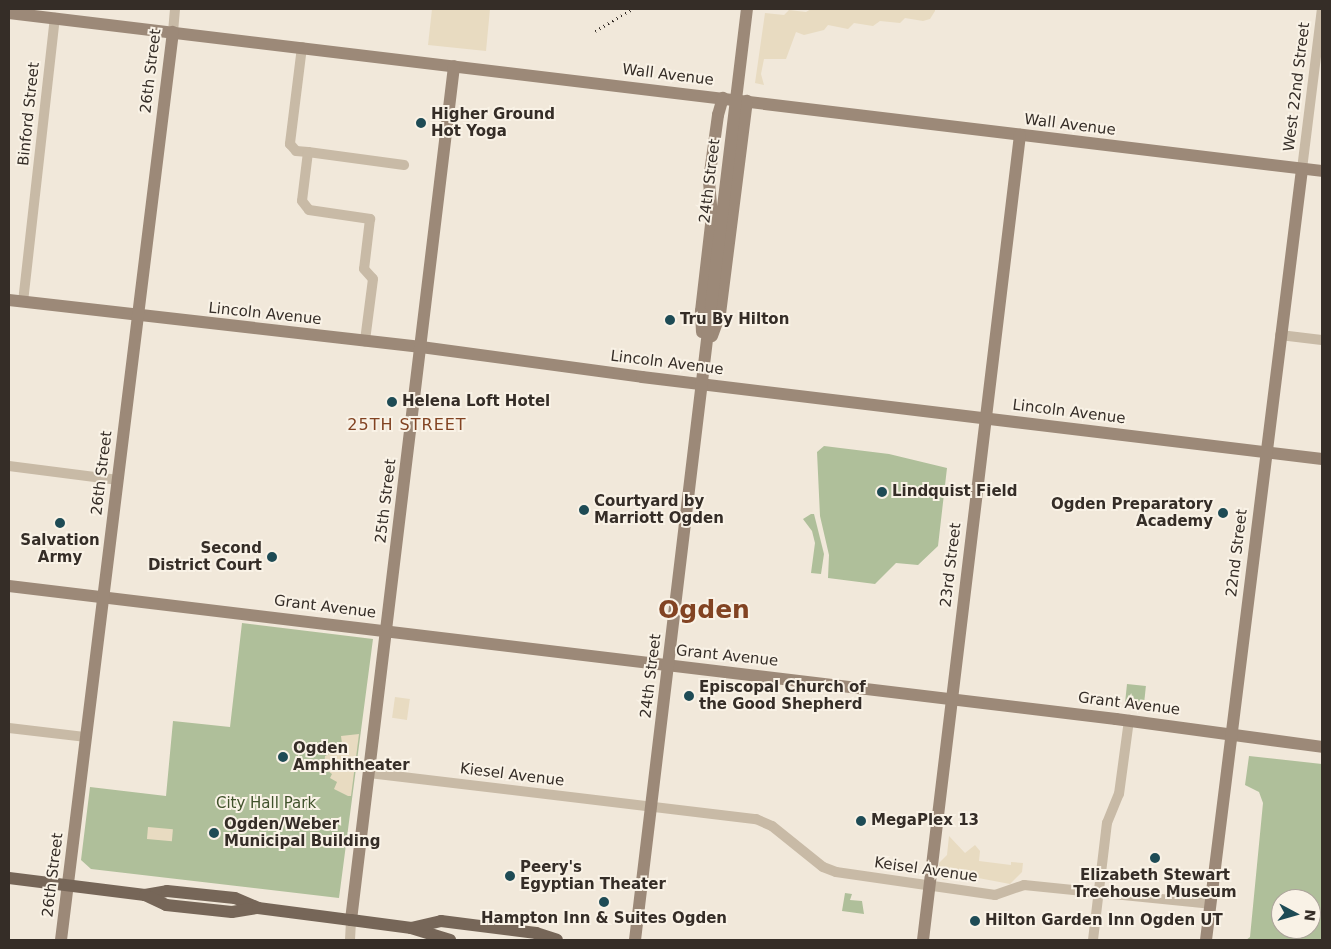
<!DOCTYPE html>
<style>
body{margin:0}
#map{position:relative;width:1331px;height:949px;overflow:hidden;background:#f1e8da;font-family:"DejaVu Sans",sans-serif}
div>[style]{position:absolute}
[style*='--x']{left:calc(var(--x)*1px);top:calc(var(--y)*1px);width:calc(var(--w)*1px);rotate:calc(var(--a)*1deg)}
.green>*{inset:0;background:#afbf9a;transform-origin:0 0}
.plaza>*{inset:0;background:#e8dbc1;transform-origin:0 0}
.street>*{height:10px;margin:-5px;padding:0 5px;transform-origin:5px;border-radius:5px;background:#c8baa6}
.secondary>*{height:12px;margin:-6px;padding:0 6px;transform-origin:6px;border-radius:6px;background:#9c8978}
.primary>*{height:12px;margin:-6px;padding:0 6px;transform-origin:6px;border-radius:6px;background:#766658}
.rail>*{height:2.5px;margin-top:-1.25px;transform-origin:0;background:repeating-linear-gradient(90deg,#352d27 0 1px,transparent 0 5px)}
.secondary-bridge>*{height:12px;margin:-6px;padding:0 6px;transform-origin:6px;border-radius:6px;background:#9c8978}
.dots>*{width:14px;height:14px;translate:-50% -50%;box-sizing:border-box;border:2px solid #f9f2e6;border-radius:50%}
span{translate:-50% -50%;white-space:nowrap;text-align:center;line-height:1.15;-webkit-text-stroke:4px #f9f2e6;paint-order:stroke}
.street-label{font-size:15px;color:#352d27}
.poi-label{font-size:15px;color:#352d27;font-weight:700}
.left{translate:0 -50%;text-align:left}
.right{translate:-100% -50%;text-align:right}
.park-label{font-size:15px;color:#40522b}
.neighbourhood-label{font-size:16px;color:#824322;letter-spacing:1px}
.town-label{font-size:25px;color:#824322;font-weight:700}
.frame{position:absolute;inset:0;border:10px solid #352d27;pointer-events:none}
.north{position:absolute;left:1271px;top:889px;width:50px;height:50px;box-sizing:border-box;background:#f9f2e6;border:1px solid #aba39a;border-radius:50%;rotate:96deg;font-size:14px;font-weight:700;line-height:20px;text-align:center;color:#352d27}
.north::after{content:'';display:block;margin:auto;width:18px;height:22px;background:#1e4b55;clip-path:polygon(50% 0,100% 100%,50% 72%,0 100%)}
</style>
<div id="map">
<div class="green">
<i style="clip-path:polygon(824px 446px,889px 454px,947px 468px,938px 546px,918px 565px,896px 563px,875px 584px,828px 578px,829px 555px,820px 516px,817px 452px)"></i>
<i style="clip-path:polygon(811px 514px,814px 514px,824px 554px,821px 574px,811px 573px,815px 543px,812px 531px,803px 519px)"></i>
<i style="clip-path:polygon(242px 623px,373px 639px,339px 898px,91px 869px,81px 860px,90px 787px,166px 796px,173px 721px,230px 727px)"></i>
<i style="left:1127px;top:684px;width:19px;height:18px;rotate:6deg"></i>
<i style="clip-path:polygon(evenodd,1249px 756px,1322px 764px,1322px 940px,1246px 940px,1250px 937px,1263px 803px,1259px 792px,1245px 785px,1249px 756px,1281px 899px,1311px 899px,1311px 929px,1281px 929px,1281px 899px)"></i>
<i style="clip-path:polygon(845px 893px,852px 894px,850px 900px,862px 901px,864px 914px,842px 911px)"></i>
</div>
<div class="plaza">
<i style="clip-path:polygon(432px 9px,490px 9px,486px 51px,428px 45px)"></i>
<i style="clip-path:polygon(811px 9px,935px 9px,935px 11px,930px 19px,923px 21px,905px 18px,900px 23px,880px 21px,873px 26px,854px 23px,848px 29px,828px 25px,824px 30px,804px 35px,796px 32px,786px 59px,764px 59px,761px 74px,764px 85px,755px 83px,765px 13px,784px 15px,789px 10px,806px 12px)"></i>
<i style="left:395px;top:697px;width:15px;height:21px;rotate:8deg"></i>
<i style="clip-path:polygon(359px 734px,351px 796px,348px 796px,334px 789px,337px 782px,330px 778px,332px 774px,324px 768px,325px 756px,335px 751px,335px 745px,342px 744px,341px 736px)"></i>
<i style="left:148px;top:827px;width:25px;height:12px;rotate:5deg"></i>
<i style="clip-path:polygon(949px 836px,965px 853px,975px 845px,980px 851px,979px 861px,1011px 865px,1011px 862px,1023px 863px,1022px 872px,1010px 884px,973px 877px,943px 880px,939px 875px,939px 863px,947px 855px)"></i>
</div>
<div class="street">
<i style="--x:173;--y:32;--w:23;--a:-85"></i>
<i style="--x:302;--y:47;--w:98;--a:97.1"></i>
<i style="--x:290;--y:144;--w:9;--a:49"></i>
<i style="--x:296;--y:151;--w:12;--a:5"></i>
<i style="--x:308;--y:152;--w:49;--a:97"></i>
<i style="--x:302;--y:201;--w:11;--a:52"></i>
<i style="--x:309;--y:210;--w:62;--a:8.4"></i>
<i style="--x:370;--y:219;--w:50;--a:96.8"></i>
<i style="--x:364;--y:269;--w:13;--a:48"></i>
<i style="--x:373;--y:279;--w:63;--a:97.4"></i>
<i style="--x:308;--y:152;--w:97;--a:7.7"></i>
<i style="--x:1302;--y:169;--w:161;--a:-82.9"></i>
<i style="--x:23;--y:302;--w:286;--a:-83.6"></i>
<i style="--x:1280;--y:335;--w:42;--a:6.8"></i>
<i style="--x:9;--y:466;--w:110;--a:7.3"></i>
<i style="--x:9;--y:728;--w:78;--a:6.7"></i>
<i style="--x:369;--y:773;--w:390;--a:6.8"></i>
<i style="--x:756;--y:819;--w:17;--a:24"></i>
<i style="--x:772;--y:826;--w:65;--a:38.8"></i>
<i style="--x:823;--y:867;--w:14;--a:21"></i>
<i style="--x:836;--y:872;--w:161;--a:8.2"></i>
<i style="--x:995;--y:895;--w:31;--a:-19"></i>
<i style="--x:1024;--y:885;--w:187;--a:5.8"></i>
<i style="--x:350;--y:940;--w:20;--a:-87"></i>
<i style="--x:1093;--y:940;--w:118;--a:-83.2"></i>
<i style="--x:1107;--y:823;--w:31;--a:-68"></i>
<i style="--x:1119;--y:794;--w:75;--a:-82.3"></i>
</div>
<div class="secondary">
<i style="--x:9;--y:13;--w:1322;--a:6.86"></i>
<i style="--x:9;--y:300;--w:415;--a:6.5"></i>
<i style="--x:421;--y:347;--w:223;--a:7.7"></i>
<i style="--x:642;--y:377;--w:685;--a:6.88"></i>
<i style="--x:702;--y:332;--w:21;--a:-93"></i>
<i style="--x:701;--y:311;--w:96;--a:-83.4"></i>
<i style="--x:712;--y:216;--w:36;--a:-95"></i>
<i style="--x:709;--y:180;--w:66;--a:-82.1"></i>
<i style="--x:718;--y:115;--w:18;--a:-74"></i>
<i style="--x:712;--y:336;--w:23;--a:-70"></i>
<i style="--x:720;--y:314;--w:215;--a:-82.8"></i>
<i style="--x:9;--y:586;--w:1115;--a:6.85"></i>
<i style="--x:1116;--y:719;--w:208;--a:7.7"></i>
<i style="--x:351;--y:920;--w:860;--a:-83.12"></i>
<i style="--x:61;--y:940;--w:915;--a:-82.97"></i>
<i style="--x:635;--y:940;--w:639;--a:-83.16"></i>
<i style="--x:923;--y:940;--w:811;--a:-83.13"></i>
<i style="--x:1206;--y:940;--w:777;--a:-82.9"></i>
</div>
<div class="primary">
<i style="--x:9;--y:878;--w:137;--a:7.1"></i>
<i style="--x:145;--y:895;--w:22;--a:-10"></i>
<i style="--x:167;--y:891;--w:68;--a:5.9"></i>
<i style="--x:235;--y:898;--w:25;--a:23"></i>
<i style="--x:145;--y:895;--w:23;--a:25"></i>
<i style="--x:166;--y:905;--w:66;--a:6.1"></i>
<i style="--x:232;--y:912;--w:26;--a:-9"></i>
<i style="--x:258;--y:908;--w:94;--a:7.4"></i>
<i style="--x:351;--y:920;--w:61;--a:7.6"></i>
<i style="--x:411;--y:928;--w:41;--a:17.1"></i>
<i style="--x:411;--y:928;--w:31;--a:-13"></i>
<i style="--x:441;--y:921;--w:96;--a:7.2"></i>
<i style="--x:536;--y:933;--w:22;--a:18"></i>
</div>
<div class="rail">
<i style="--x:595;--y:31;--w:43;--a:-30.7"></i>
</div>
<div class="secondary-bridge">
<i style="--x:711;--y:306;--w:299;--a:-83.1"></i>
</div>
<div class="dots">
<i style="left:421px;top:123px;background:#1e4b55"></i>
<i style="left:670px;top:320px;background:#1e4b55"></i>
<i style="left:392px;top:402px;background:#1e4b55"></i>
<i style="left:882px;top:492px;background:#1e4b55"></i>
<i style="left:584px;top:510px;background:#1e4b55"></i>
<i style="left:1223px;top:513px;background:#1e4b55"></i>
<i style="left:60px;top:523px;background:#1e4b55"></i>
<i style="left:272px;top:557px;background:#1e4b55"></i>
<i style="left:689px;top:696px;background:#1e4b55"></i>
<i style="left:283px;top:757px;background:#1e4b55"></i>
<i style="left:861px;top:821px;background:#1e4b55"></i>
<i style="left:214px;top:833px;background:#1e4b55"></i>
<i style="left:1155px;top:858px;background:#1e4b55"></i>
<i style="left:510px;top:876px;background:#1e4b55"></i>
<i style="left:604px;top:902px;background:#1e4b55"></i>
<i style="left:975px;top:921px;background:#1e4b55"></i>
</div>
<div class="street-label">
<span style="left:151px;top:71px;rotate:-83deg">26th Street</span>
<span style="left:668px;top:75px;rotate:7deg">Wall Avenue</span>
<span style="left:1297px;top:87px;rotate:-83deg">West 22nd Street</span>
<span style="left:29px;top:114px;rotate:-84deg">Binford Street</span>
<span style="left:1070px;top:125px;rotate:7deg">Wall Avenue</span>
<span style="left:710px;top:181px;rotate:-83deg">24th Street</span>
<span style="left:265px;top:314px;rotate:6deg">Lincoln Avenue</span>
<span style="left:667px;top:363px;rotate:7deg">Lincoln Avenue</span>
<span style="left:1069px;top:412px;rotate:7deg">Lincoln Avenue</span>
<span style="left:102px;top:473px;rotate:-83deg">26th Street</span>
<span style="left:386px;top:501px;rotate:-83deg">25th Street</span>
<span style="left:1237px;top:553px;rotate:-83deg">22nd Street</span>
<span style="left:951px;top:565px;rotate:-83deg">23rd Street</span>
<span style="left:325px;top:607px;rotate:7deg">Grant Avenue</span>
<span style="left:727px;top:656px;rotate:6deg">Grant Avenue</span>
<span style="left:651px;top:676px;rotate:-83deg">24th Street</span>
<span style="left:1129px;top:704px;rotate:7deg">Grant Avenue</span>
<span style="left:512px;top:775px;rotate:7deg">Kiesel Avenue</span>
<span style="left:926px;top:870px;rotate:8deg">Keisel Avenue</span>
<span style="left:53px;top:875px;rotate:-83deg">26th Street</span>
</div>
<div class="poi-label">
<span class="left" style="left:431px;top:123px">Higher Ground<br>Hot Yoga</span>
<span class="left" style="left:680px;top:320px">Tru By Hilton</span>
<span class="left" style="left:402px;top:402px">Helena Loft Hotel</span>
<span class="left" style="left:892px;top:492px">Lindquist Field</span>
<span class="left" style="left:594px;top:510px">Courtyard by<br>Marriott Ogden</span>
<span class="right" style="left:1213px;top:513px">Ogden Preparatory<br>Academy</span>
<span style="left:60px;top:549px">Salvation<br>Army</span>
<span class="right" style="left:262px;top:557px">Second<br>District Court</span>
<span class="left" style="left:699px;top:696px">Episcopal Church of<br>the Good Shepherd</span>
<span class="left" style="left:293px;top:757px">Ogden<br>Amphitheater</span>
<span class="left" style="left:871px;top:821px">MegaPlex 13</span>
<span class="left" style="left:224px;top:833px">Ogden/Weber<br>Municipal Building</span>
<span class="left" style="left:520px;top:876px">Peery's<br>Egyptian Theater</span>
<span style="left:1155px;top:884px">Elizabeth Stewart<br>Treehouse Museum</span>
<span style="left:604px;top:919px">Hampton Inn &amp; Suites Ogden</span>
<span class="left" style="left:985px;top:921px">Hilton Garden Inn Ogden UT</span>
</div>
<div class="park-label">
<span style="left:266px;top:804px">City Hall Park</span>
</div>
<div class="neighbourhood-label">
<span style="left:407px;top:425px">25TH STREET</span>
</div>
<div class="town-label">
<span style="left:704px;top:610px">Ogden</span>
</div>
<div class="frame"></div>
<div class="north">N</div>
</div>
